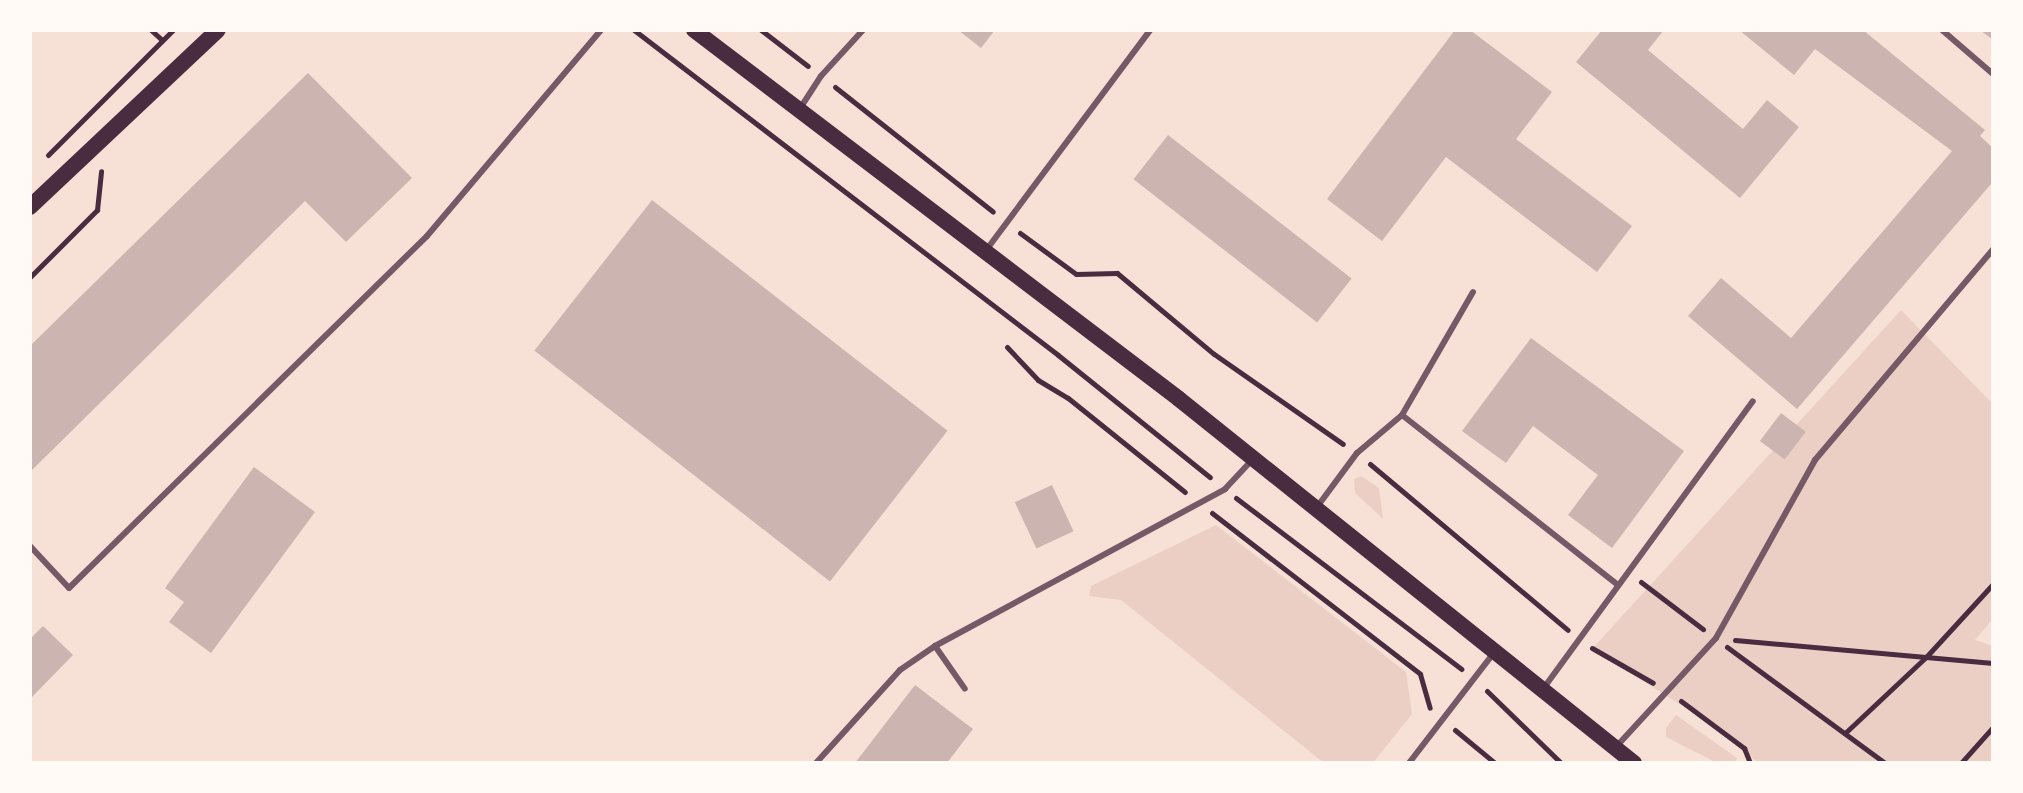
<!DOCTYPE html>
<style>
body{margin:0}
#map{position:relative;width:2023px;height:793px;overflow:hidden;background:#f7e1d7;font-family:"PT Serif",serif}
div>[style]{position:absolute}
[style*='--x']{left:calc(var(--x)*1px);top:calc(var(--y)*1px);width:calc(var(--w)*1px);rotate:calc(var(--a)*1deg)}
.green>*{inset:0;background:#ebcfc5}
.building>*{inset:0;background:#ccb4b1;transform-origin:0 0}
.path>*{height:5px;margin:-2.5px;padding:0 2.5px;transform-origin:2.5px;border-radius:2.5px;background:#4a2c40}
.service>*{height:6px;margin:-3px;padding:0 3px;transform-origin:3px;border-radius:3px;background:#755966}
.secondary>*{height:16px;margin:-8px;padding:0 8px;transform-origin:8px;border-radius:8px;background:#4a2c40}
span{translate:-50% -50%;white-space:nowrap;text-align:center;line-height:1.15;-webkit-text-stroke:8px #fffaf5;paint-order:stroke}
.frame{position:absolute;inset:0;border:32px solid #fffaf5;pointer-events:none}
</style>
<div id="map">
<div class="green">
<i style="clip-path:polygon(1901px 310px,1993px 404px,1993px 619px,1975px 640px,1993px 646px,1993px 763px,1759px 763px,1692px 712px,1592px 649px)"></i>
<i style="clip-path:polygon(1361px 476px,1379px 488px,1383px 519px,1355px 493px,1354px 479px)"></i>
<i style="clip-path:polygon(1216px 525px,1406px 672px,1412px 714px,1373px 763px,1324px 763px,1121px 600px,1089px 596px,1091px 586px)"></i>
<i style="clip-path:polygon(1676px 715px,1737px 758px,1735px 763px,1717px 763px,1666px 737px,1666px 728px)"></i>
</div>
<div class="building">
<i style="clip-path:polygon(958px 30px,995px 30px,981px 48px)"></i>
<i style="clip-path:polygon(1455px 30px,1470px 30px,1552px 92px,1516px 139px,1632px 226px,1597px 272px,1446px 157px,1382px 241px,1327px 199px)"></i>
<i style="clip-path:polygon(1602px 30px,1664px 30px,1648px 50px,1743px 129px,1767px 100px,1799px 127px,1740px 198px,1576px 62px)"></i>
<i style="clip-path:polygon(1739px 30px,1863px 30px,1985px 130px,1980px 136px,1993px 148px,1991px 184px,1797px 409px,1688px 316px,1721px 278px,1791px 338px,1952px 151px,1815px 49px,1794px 75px)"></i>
<i style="clip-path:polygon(1980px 30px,1993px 30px,1993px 40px)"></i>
<i style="clip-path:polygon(308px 73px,412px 178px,346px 242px,305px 201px,30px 472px,30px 346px)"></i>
<i style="left:1168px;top:135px;width:233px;height:56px;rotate:38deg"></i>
<i style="left:652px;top:200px;width:375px;height:191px;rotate:38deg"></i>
<i style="clip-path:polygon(1531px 338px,1684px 451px,1612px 548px,1568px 515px,1598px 475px,1533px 426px,1506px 463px,1462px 431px)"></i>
<i style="left:1781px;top:413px;width:31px;height:35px;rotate:37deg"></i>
<i style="clip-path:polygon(254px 467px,315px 512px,211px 653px,169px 622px,184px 602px,165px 588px)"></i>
<i style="left:1052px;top:485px;width:51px;height:41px;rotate:65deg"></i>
<i style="clip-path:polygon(43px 626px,73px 655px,30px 699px,30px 639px)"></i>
<i style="clip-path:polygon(915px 685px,973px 729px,947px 763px,855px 763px)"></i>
</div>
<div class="path">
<i style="--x:151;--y:30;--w:15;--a:42"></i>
<i style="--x:634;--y:30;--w:534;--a:37.47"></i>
<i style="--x:1058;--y:355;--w:195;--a:38.8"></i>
<i style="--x:761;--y:30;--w:59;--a:37.5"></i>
<i style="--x:835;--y:87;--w:201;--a:38.3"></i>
<i style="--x:48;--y:155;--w:177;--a:-45"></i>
<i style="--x:1020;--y:233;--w:69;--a:36.2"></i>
<i style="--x:1076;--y:274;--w:41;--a:-1.4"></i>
<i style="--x:1117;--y:273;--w:126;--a:39.9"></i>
<i style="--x:1214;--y:354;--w:157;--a:34.9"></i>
<i style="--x:30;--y:277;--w:95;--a:-45"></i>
<i style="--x:97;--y:210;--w:39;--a:-84"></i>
<i style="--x:1007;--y:347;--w:45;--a:46.8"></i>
<i style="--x:1038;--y:380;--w:35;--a:31"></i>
<i style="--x:1068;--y:398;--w:150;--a:38.8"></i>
<i style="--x:1370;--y:464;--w:258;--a:40"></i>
<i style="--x:1236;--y:498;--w:283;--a:37.2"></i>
<i style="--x:1212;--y:513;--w:263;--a:37.7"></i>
<i style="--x:1420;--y:674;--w:35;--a:74"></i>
<i style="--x:1641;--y:582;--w:78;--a:37.2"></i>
<i style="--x:1735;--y:640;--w:259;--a:5.1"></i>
<i style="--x:1727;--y:647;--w:196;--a:36.3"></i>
<i style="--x:1592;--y:648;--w:70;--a:29.8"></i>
<i style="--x:1487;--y:691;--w:103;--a:44.2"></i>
<i style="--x:1681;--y:701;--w:79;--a:36.7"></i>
<i style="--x:1744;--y:748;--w:16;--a:68"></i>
<i style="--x:1455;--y:730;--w:52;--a:39.5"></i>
<i style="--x:1845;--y:733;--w:111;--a:-43.2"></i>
<i style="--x:1926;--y:657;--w:99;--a:-47.5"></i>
<i style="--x:1961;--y:763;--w:48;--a:-48.4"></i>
</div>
<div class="service">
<i style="--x:1942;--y:30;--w:67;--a:40.8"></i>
<i style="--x:799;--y:110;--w:40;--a:-57.1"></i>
<i style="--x:821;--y:76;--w:62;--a:-47.6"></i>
<i style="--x:987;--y:249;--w:273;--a:-53.3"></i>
<i style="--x:1402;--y:415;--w:275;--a:38.2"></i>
<i style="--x:1317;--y:507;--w:67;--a:-53.5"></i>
<i style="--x:1357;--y:453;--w:59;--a:-40.2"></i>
<i style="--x:1402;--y:415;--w:142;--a:-60"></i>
<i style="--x:30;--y:546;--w:57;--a:47.1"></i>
<i style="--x:69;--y:588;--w:502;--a:-44.52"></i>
<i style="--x:427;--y:236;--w:270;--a:-49.8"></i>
<i style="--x:935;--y:646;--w:52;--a:55.1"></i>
<i style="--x:1543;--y:689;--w:356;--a:-53.9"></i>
<i style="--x:1615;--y:748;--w:149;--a:-47.4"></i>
<i style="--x:1716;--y:638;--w:204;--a:-60.9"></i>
<i style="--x:1815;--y:460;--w:276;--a:-49.8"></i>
<i style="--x:816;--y:763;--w:125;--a:-47.9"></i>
<i style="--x:900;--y:670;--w:42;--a:-34.4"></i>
<i style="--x:935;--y:646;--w:330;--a:-28.4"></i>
<i style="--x:1225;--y:489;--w:41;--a:-47"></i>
<i style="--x:1409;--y:763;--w:138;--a:-52.4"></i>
</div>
<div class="secondary">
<i style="--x:694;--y:30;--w:609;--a:37.26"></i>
<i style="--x:1179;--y:399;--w:583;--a:38.66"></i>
<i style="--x:30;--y:207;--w:258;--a:-43.3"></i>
</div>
<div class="frame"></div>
</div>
